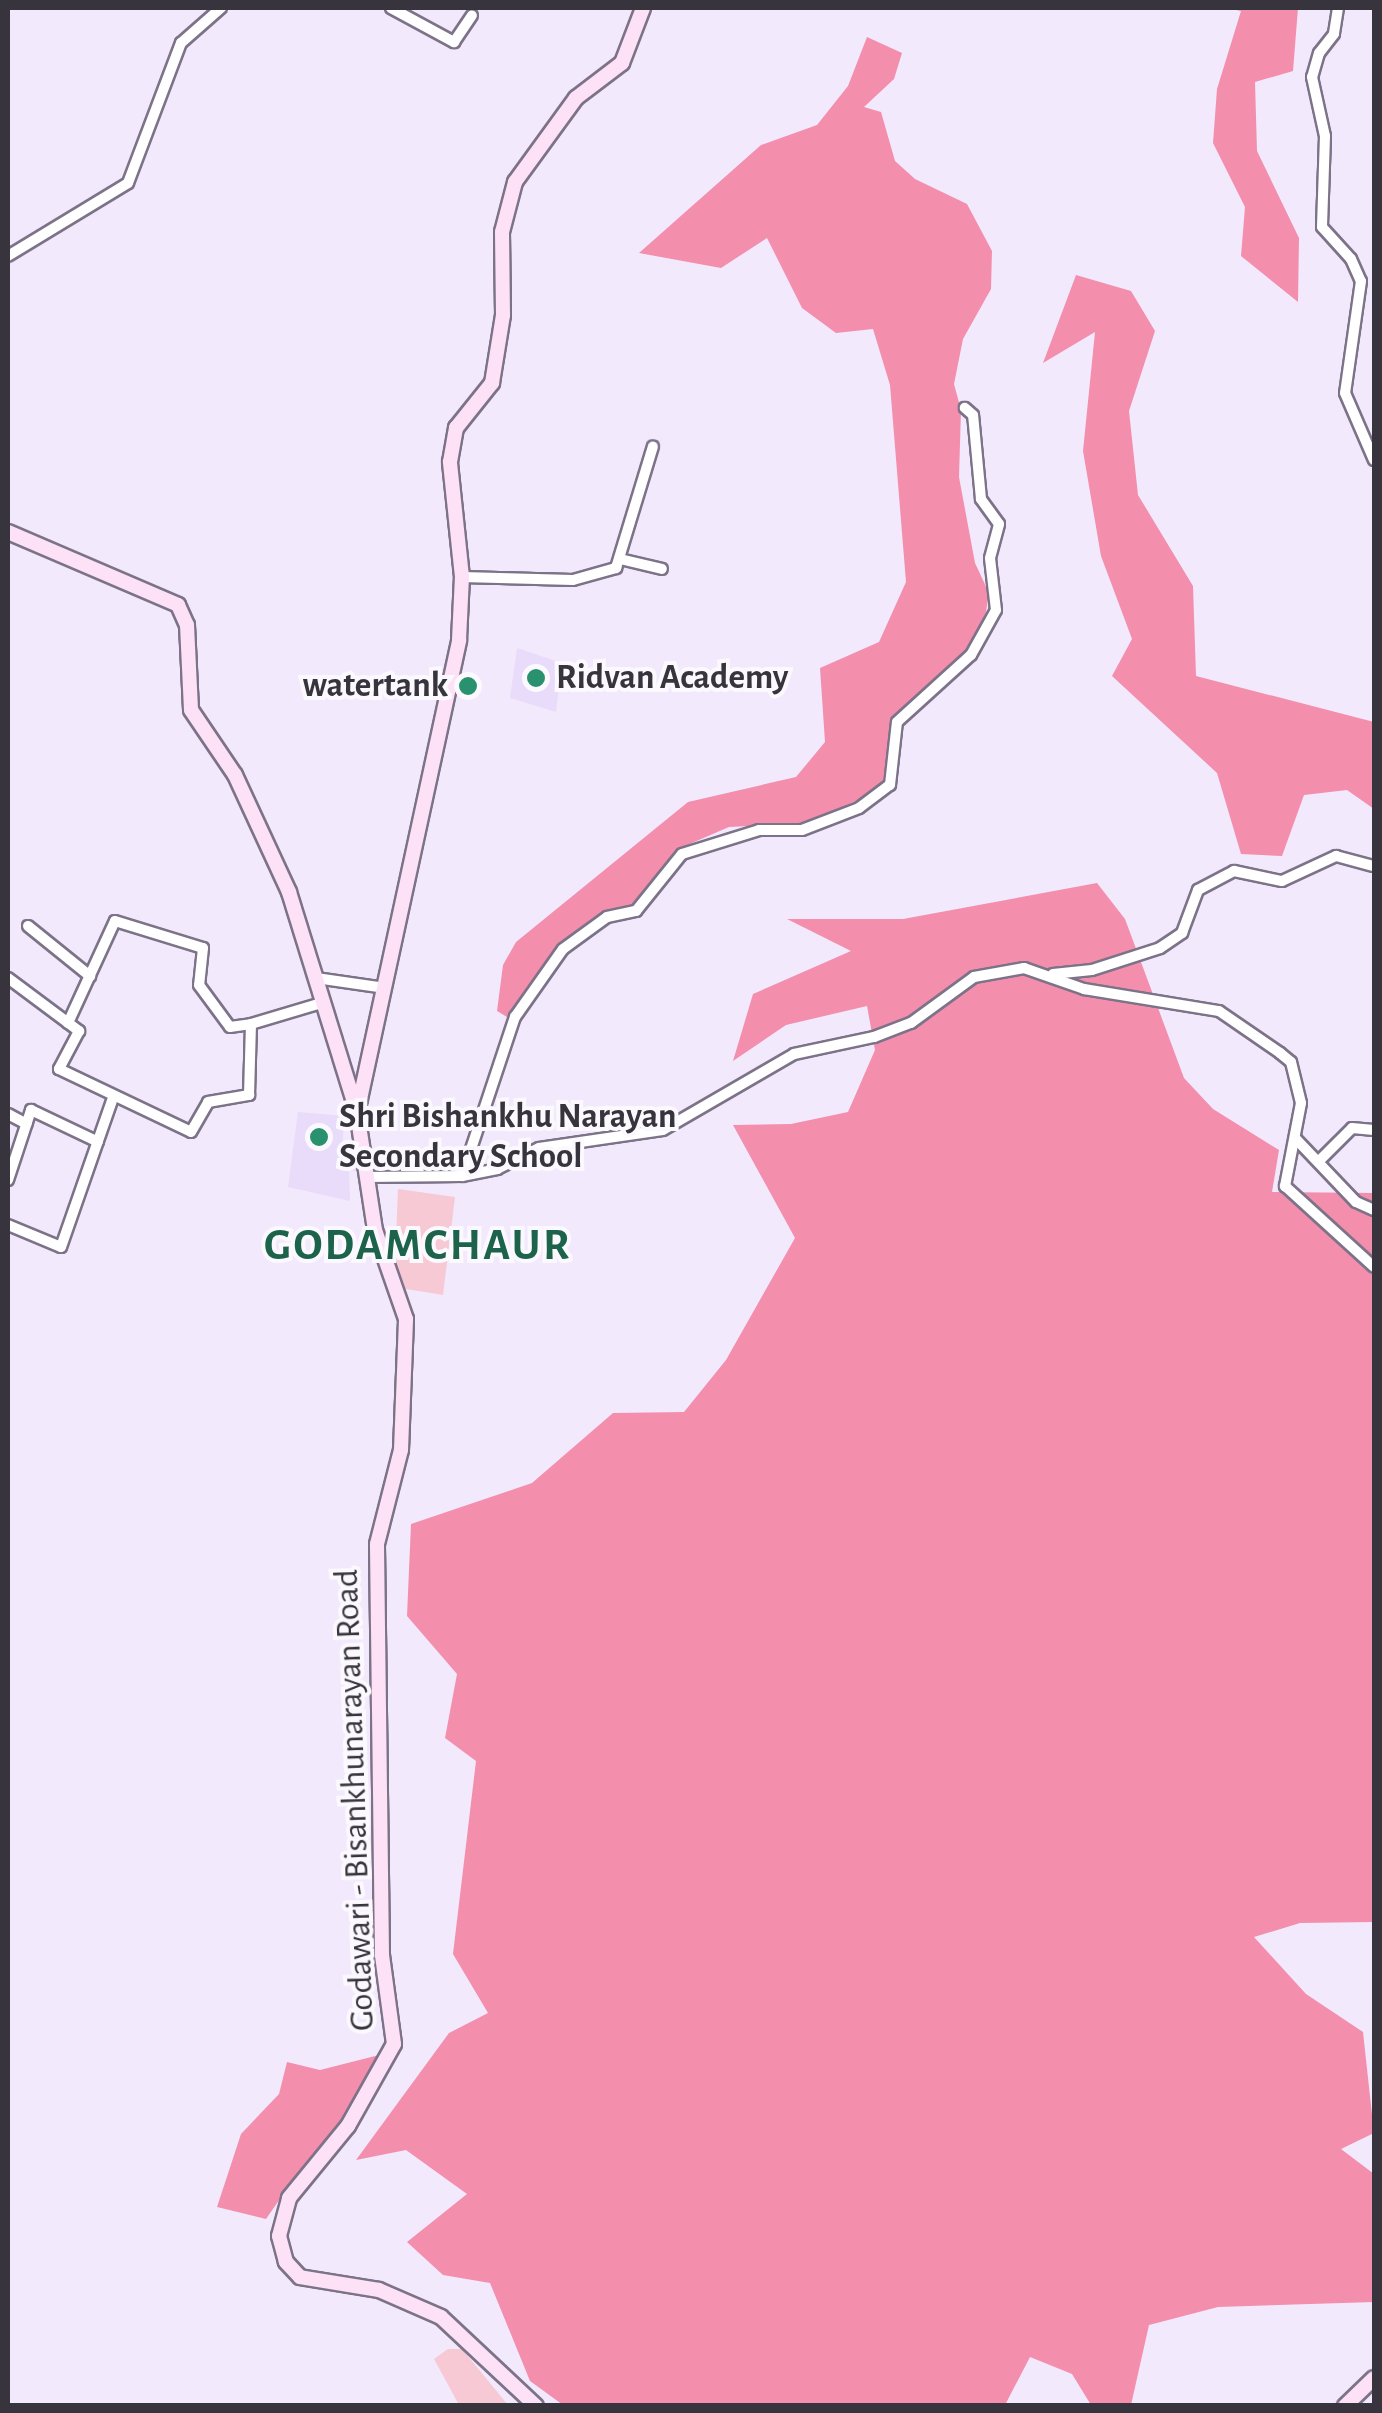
<!DOCTYPE html>
<style>
body{margin:0}
#map{position:relative;width:1382px;height:2413px;overflow:hidden;background:#f2e9fc;font-family:"Alegreya Sans",sans-serif}
div>[style]{position:absolute}
[style*='--x']{left:calc(var(--x)*1px);top:calc(var(--y)*1px);width:calc(var(--w)*1px);rotate:calc(var(--a)*1deg)}
.built>*{inset:0;background:#e9dbfa}
.green>*{inset:0;background:#f6c9d4}
.forest>*{inset:0;background:#f38ead}
.roads{filter:drop-shadow(2px 0 #7d7388) drop-shadow(-2px 0 #7d7388) drop-shadow(0 2px #7d7388) drop-shadow(0 -2px #7d7388)}
.street>*{height:10px;margin:-5px;padding:0 5px;transform-origin:5px;border-radius:5px;background:#fff}
.secondary>*{height:14px;margin:-7px;padding:0 7px;transform-origin:7px;border-radius:7px;background:#fce1f7}
.dots>*{width:28px;height:28px;translate:-50% -50%;box-sizing:border-box;border:5px solid #fcf9fe;border-radius:50%}
span{translate:-50% -50%;white-space:nowrap;text-align:center;line-height:1.15;-webkit-text-stroke:8px #fcf9fe;paint-order:stroke}
.poi-label{font-size:35px;color:#38343d;font-weight:700}
.left{translate:0 -50%;text-align:left}
.right{translate:-100% -50%;text-align:right}
.street-label{font-size:35px;color:#38343d}
.district-label{font-size:45px;color:#1d634b;font-weight:700;letter-spacing:2.5px}
.frame{position:absolute;inset:0;border:10px solid #38343d;pointer-events:none}
</style>
<div id="map">
<div class="built">
<i style="clip-path:polygon(517px 648px,562px 663px,556px 712px,510px 698px)"></i>
<i style="clip-path:polygon(298px 1112px,345px 1116px,341px 1157px,360px 1159px,359px 1171px,349px 1171px,350px 1201px,288px 1187px)"></i>
</div>
<div class="green">
<i style="clip-path:polygon(398px 1189px,455px 1197px,443px 1295px,394px 1287px)"></i>
<i style="clip-path:polygon(448px 2349px,462px 2349px,508px 2405px,459px 2405px,434px 2359px)"></i>
</div>
<div class="forest">
<i style="clip-path:polygon(1227px 8px,1298px 8px,1293px 71px,1255px 82px,1257px 151px,1299px 238px,1298px 302px,1241px 256px,1245px 207px,1213px 143px,1217px 89px,1241px 11px)"></i>
<i style="clip-path:polygon(867px 37px,902px 53px,894px 79px,864px 107px,881px 112px,895px 161px,915px 179px,967px 204px,992px 251px,991px 289px,963px 339px,954px 384px,961px 410px,959px 477px,975px 563px,989px 593px,986px 612px,965px 657px,899px 713px,881px 789px,809px 823px,729px 827px,678px 849px,634px 905px,604px 913px,565px 944px,507px 1017px,497px 1011px,503px 965px,516px 942px,688px 802px,796px 777px,825px 742px,820px 668px,879px 642px,906px 582px,890px 385px,873px 329px,836px 333px,802px 308px,767px 238px,721px 268px,639px 253px,761px 145px,817px 125px,848px 86px)"></i>
<i style="clip-path:polygon(1076px 275px,1131px 291px,1155px 331px,1129px 411px,1138px 495px,1193px 586px,1196px 676px,1374px 722px,1374px 809px,1347px 790px,1304px 795px,1282px 856px,1241px 854px,1217px 773px,1112px 676px,1132px 639px,1101px 556px,1083px 451px,1095px 332px,1043px 363px)"></i>
<i style="clip-path:polygon(1097px 883px,1125px 919px,1184px 1078px,1213px 1109px,1279px 1150px,1272px 1192px,1374px 1193px,1374px 1922px,1300px 1923px,1254px 1937px,1306px 1994px,1363px 2032px,1374px 2133px,1341px 2149px,1374px 2174px,1374px 2302px,1218px 2307px,1149px 2325px,1131px 2405px,1091px 2405px,1072px 2374px,1030px 2357px,1005px 2405px,563px 2405px,530px 2381px,490px 2283px,443px 2275px,407px 2242px,467px 2194px,406px 2150px,356px 2160px,449px 2033px,488px 2013px,453px 1954px,476px 1761px,445px 1738px,457px 1674px,407px 1616px,411px 1524px,532px 1483px,613px 1413px,684px 1412px,726px 1360px,795px 1238px,733px 1125px,791px 1124px,848px 1112px,875px 1050px,867px 1006px,786px 1025px,733px 1061px,753px 994px,851px 951px,787px 919px,903px 919px)"></i>
<i style="clip-path:polygon(387px 2053px,340px 2134px,293px 2180px,266px 2219px,217px 2207px,241px 2134px,279px 2094px,287px 2062px,320px 2070px)"></i>
</div>
<div class="roads">
<div class="street">
<i style="--x:391;--y:8;--w:72;--a:28.4"></i>
<i style="--x:454;--y:42;--w:32;--a:-56"></i>
<i style="--x:1338;--y:8;--w:26;--a:99"></i>
<i style="--x:1334;--y:34;--w:24;--a:128"></i>
<i style="--x:1319;--y:53;--w:25;--a:106"></i>
<i style="--x:1312;--y:77;--w:60;--a:77.6"></i>
<i style="--x:1325;--y:136;--w:91;--a:91.9"></i>
<i style="--x:1322;--y:227;--w:43;--a:47.8"></i>
<i style="--x:1351;--y:259;--w:24;--a:66"></i>
<i style="--x:1361;--y:281;--w:113;--a:98.1"></i>
<i style="--x:1345;--y:393;--w:73;--a:66.6"></i>
<i style="--x:8;--y:256;--w:140;--a:-31.3"></i>
<i style="--x:128;--y:183;--w:150;--a:-69.3"></i>
<i style="--x:181;--y:43;--w:53;--a:-41.2"></i>
<i style="--x:620;--y:559;--w:43;--a:13.4"></i>
<i style="--x:462;--y:577;--w:111;--a:1.5"></i>
<i style="--x:573;--y:580;--w:45;--a:-15.6"></i>
<i style="--x:616;--y:568;--w:127;--a:-73.1"></i>
<i style="--x:28;--y:926;--w:80;--a:38.9"></i>
<i style="--x:1053;--y:974;--w:39;--a:-6"></i>
<i style="--x:1092;--y:970;--w:71;--a:-17.9"></i>
<i style="--x:1160;--y:948;--w:27;--a:-34"></i>
<i style="--x:1182;--y:933;--w:46;--a:-69.6"></i>
<i style="--x:1198;--y:890;--w:41;--a:-27.8"></i>
<i style="--x:1234;--y:871;--w:49;--a:11.8"></i>
<i style="--x:1282;--y:881;--w:60;--a:-24.8"></i>
<i style="--x:1336;--y:856;--w:39;--a:15"></i>
<i style="--x:8;--y:978;--w:89;--a:36.7"></i>
<i style="--x:79;--y:1031;--w:43;--a:117.8"></i>
<i style="--x:59;--y:1069;--w:146;--a:25.5"></i>
<i style="--x:191;--y:1132;--w:34;--a:-60"></i>
<i style="--x:208;--y:1102;--w:42;--a:-9.7"></i>
<i style="--x:249;--y:1095;--w:71;--a:-88.4"></i>
<i style="--x:251;--y:1024;--w:77;--a:-16.6"></i>
<i style="--x:316;--y:978;--w:70;--a:8.2"></i>
<i style="--x:68;--y:1023;--w:112;--a:-65.3"></i>
<i style="--x:115;--y:921;--w:92;--a:17.1"></i>
<i style="--x:203;--y:948;--w:37;--a:96"></i>
<i style="--x:199;--y:985;--w:52;--a:53.6"></i>
<i style="--x:230;--y:1027;--w:21;--a:-8"></i>
<i style="--x:8;--y:1114;--w:21;--a:28"></i>
<i style="--x:1295;--y:1138;--w:88;--a:46.4"></i>
<i style="--x:1356;--y:1202;--w:20;--a:24"></i>
<i style="--x:1320;--y:1160;--w:45;--a:-45"></i>
<i style="--x:1352;--y:1128;--w:22;--a:5"></i>
<i style="--x:462;--y:1176;--w:168;--a:-71.6"></i>
<i style="--x:515;--y:1017;--w:83;--a:-54.8"></i>
<i style="--x:563;--y:949;--w:54;--a:-36"></i>
<i style="--x:607;--y:917;--w:30;--a:-12"></i>
<i style="--x:636;--y:911;--w:73;--a:-51.1"></i>
<i style="--x:682;--y:854;--w:81;--a:-17.3"></i>
<i style="--x:759;--y:830;--w:43;--a:0"></i>
<i style="--x:802;--y:830;--w:61;--a:-21.1"></i>
<i style="--x:859;--y:808;--w:39;--a:-37"></i>
<i style="--x:890;--y:785;--w:63;--a:-83.7"></i>
<i style="--x:897;--y:722;--w:100;--a:-42.2"></i>
<i style="--x:971;--y:655;--w:51;--a:-60.9"></i>
<i style="--x:996;--y:610;--w:52;--a:-96.6"></i>
<i style="--x:990;--y:558;--w:35;--a:-75"></i>
<i style="--x:999;--y:524;--w:31;--a:-126"></i>
<i style="--x:981;--y:499;--w:84;--a:-95.4"></i>
<i style="--x:973;--y:415;--w:11;--a:-139"></i>
<i style="--x:366;--y:1177;--w:96;--a:-0.6"></i>
<i style="--x:462;--y:1176;--w:36;--a:-11"></i>
<i style="--x:497;--y:1169;--w:47;--a:-26.6"></i>
<i style="--x:539;--y:1148;--w:125;--a:-8.3"></i>
<i style="--x:663;--y:1130;--w:151;--a:-30.1"></i>
<i style="--x:794;--y:1054;--w:82;--a:-12"></i>
<i style="--x:874;--y:1037;--w:40;--a:-21"></i>
<i style="--x:911;--y:1023;--w:78;--a:-36.1"></i>
<i style="--x:974;--y:977;--w:51;--a:-10.2"></i>
<i style="--x:1024;--y:968;--w:64;--a:19.3"></i>
<i style="--x:1084;--y:989;--w:137;--a:9.3"></i>
<i style="--x:1219;--y:1011;--w:74;--a:34.5"></i>
<i style="--x:1280;--y:1053;--w:14;--a:39"></i>
<i style="--x:1291;--y:1062;--w:42;--a:76.3"></i>
<i style="--x:1301;--y:1103;--w:85;--a:100.9"></i>
<i style="--x:1285;--y:1186;--w:120;--a:42.3"></i>
<i style="--x:8;--y:1180;--w:74;--a:-71.8"></i>
<i style="--x:31;--y:1110;--w:74;--a:25.5"></i>
<i style="--x:8;--y:1225;--w:57;--a:22.5"></i>
<i style="--x:61;--y:1247;--w:158;--a:-70.8"></i>
</div>
<div class="secondary">
<i style="--x:8;--y:532;--w:185;--a:23.2"></i>
<i style="--x:178;--y:605;--w:22;--a:66"></i>
<i style="--x:187;--y:625;--w:85;--a:87.3"></i>
<i style="--x:191;--y:710;--w:78;--a:55.9"></i>
<i style="--x:235;--y:775;--w:129;--a:65.2"></i>
<i style="--x:289;--y:892;--w:230;--a:72.8"></i>
<i style="--x:536;--y:2406;--w:130;--a:-136.9"></i>
<i style="--x:441;--y:2317;--w:68;--a:-156.5"></i>
<i style="--x:379;--y:2290;--w:80;--a:-170.7"></i>
<i style="--x:300;--y:2277;--w:21;--a:-133"></i>
<i style="--x:286;--y:2262;--w:27;--a:-105"></i>
<i style="--x:279;--y:2236;--w:39;--a:-75"></i>
<i style="--x:289;--y:2198;--w:93;--a:-50.7"></i>
<i style="--x:348;--y:2126;--w:94;--a:-60.7"></i>
<i style="--x:394;--y:2044;--w:90;--a:-97.7"></i>
<i style="--x:382;--y:1955;--w:411;--a:-90.7"></i>
<i style="--x:377;--y:1544;--w:97;--a:-75.7"></i>
<i style="--x:401;--y:1450;--w:131;--a:-87.8"></i>
<i style="--x:406;--y:1319;--w:94;--a:-109.2"></i>
<i style="--x:375;--y:1230;--w:118;--a:-98.7"></i>
<i style="--x:357;--y:1113;--w:484;--a:-77.8"></i>
<i style="--x:459;--y:640;--w:63;--a:-87.3"></i>
<i style="--x:462;--y:577;--w:116;--a:-96"></i>
<i style="--x:450;--y:462;--w:35;--a:-80"></i>
<i style="--x:456;--y:428;--w:58;--a:-51.3"></i>
<i style="--x:492;--y:383;--w:69;--a:-80.8"></i>
<i style="--x:503;--y:315;--w:83;--a:-90.7"></i>
<i style="--x:502;--y:232;--w:52;--a:-75.4"></i>
<i style="--x:515;--y:182;--w:104;--a:-54"></i>
<i style="--x:576;--y:98;--w:58;--a:-37.3"></i>
<i style="--x:622;--y:63;--w:59;--a:-69.1"></i>
<i style="--x:1345;--y:2406;--w:40;--a:-44"></i>
</div>
</div>
<div class="dots">
<i style="left:536px;top:678px;background:#29916e"></i>
<i style="left:468px;top:686px;background:#29916e"></i>
<i style="left:319px;top:1137px;background:#29916e"></i>
</div>
<div class="poi-label">
<span class="left" style="left:556px;top:678px">Ridvan Academy</span>
<span class="right" style="left:448px;top:686px">watertank</span>
<span class="left" style="left:339px;top:1137px">Shri Bishankhu Narayan<br>Secondary School</span>
</div>
<div class="street-label">
<span style="left:355px;top:1800px;rotate:-92deg">Godawari - Bisankhunarayan Road</span>
</div>
<div class="district-label">
<span style="left:418px;top:1246px">GODAMCHAUR</span>
</div>
<div class="frame"></div>
</div>
